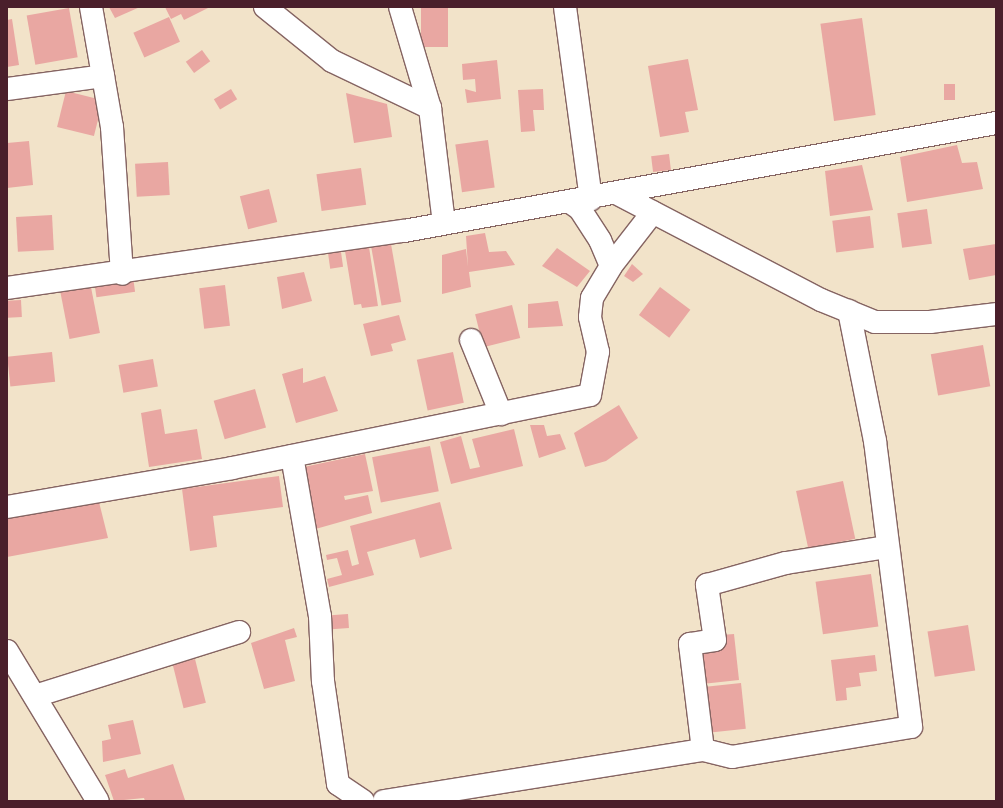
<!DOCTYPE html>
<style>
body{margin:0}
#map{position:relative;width:1003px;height:808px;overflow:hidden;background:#f2e3c9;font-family:Delius,sans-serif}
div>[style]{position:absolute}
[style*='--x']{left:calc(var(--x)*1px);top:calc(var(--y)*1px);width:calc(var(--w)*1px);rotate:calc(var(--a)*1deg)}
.building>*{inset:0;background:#e9a7a2;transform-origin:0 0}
.roads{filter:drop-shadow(1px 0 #856462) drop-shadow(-1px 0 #856462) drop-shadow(0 1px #856462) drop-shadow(0 -1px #856462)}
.minor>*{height:22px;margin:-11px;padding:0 11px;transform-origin:11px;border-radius:11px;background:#fff}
span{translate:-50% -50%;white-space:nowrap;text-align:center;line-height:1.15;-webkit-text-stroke:3.5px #f7f3e8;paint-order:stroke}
.frame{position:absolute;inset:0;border:8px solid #4a1f2b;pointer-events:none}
</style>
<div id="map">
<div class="building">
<i style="clip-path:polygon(109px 7px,140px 7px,115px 18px)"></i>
<i style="clip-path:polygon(165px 7px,210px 7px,184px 20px,181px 14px,171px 19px)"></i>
<i style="left:421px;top:7px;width:27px;height:40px"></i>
<i style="left:69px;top:8px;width:50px;height:43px;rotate:80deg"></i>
<i style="left:169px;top:17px;width:27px;height:39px;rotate:66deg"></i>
<i style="left:862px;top:18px;width:98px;height:42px;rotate:82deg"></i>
<i style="clip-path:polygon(12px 19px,19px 65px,7px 67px,7px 20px)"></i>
<i style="left:202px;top:50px;width:14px;height:20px;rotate:54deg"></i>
<i style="clip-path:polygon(688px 59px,698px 110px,685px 112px,689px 132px,660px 137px,648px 66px)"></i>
<i style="clip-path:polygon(497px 60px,501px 99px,467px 103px,465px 89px,476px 92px,475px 79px,463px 80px,462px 64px)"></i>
<i style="left:944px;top:84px;width:11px;height:16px"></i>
<i style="left:231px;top:89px;width:12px;height:20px;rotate:59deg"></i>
<i style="clip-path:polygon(543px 89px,544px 110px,533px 110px,535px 131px,521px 132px,518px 90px)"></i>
<i style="left:66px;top:91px;width:38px;height:37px;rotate:14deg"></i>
<i style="clip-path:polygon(346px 93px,387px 104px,392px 137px,354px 143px)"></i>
<i style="left:488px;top:140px;width:48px;height:33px;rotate:82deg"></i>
<i style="clip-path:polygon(29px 141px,33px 185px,7px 188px,7px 143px)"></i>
<i style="clip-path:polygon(957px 145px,962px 163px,977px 162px,983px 189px,907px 202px,900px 157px)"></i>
<i style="left:669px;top:154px;width:16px;height:18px;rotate:83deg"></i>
<i style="left:168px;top:162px;width:33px;height:33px;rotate:87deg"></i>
<i style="clip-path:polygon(862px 165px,873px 210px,830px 216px,825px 171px)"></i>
<i style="left:361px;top:168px;width:37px;height:45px;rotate:82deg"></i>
<i style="left:269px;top:189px;width:34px;height:30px;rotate:76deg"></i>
<i style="left:927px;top:209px;width:35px;height:30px;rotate:82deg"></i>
<i style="left:52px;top:215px;width:35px;height:36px;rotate:87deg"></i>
<i style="left:870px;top:216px;width:32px;height:38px;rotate:83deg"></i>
<i style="clip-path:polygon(485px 233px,489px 252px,506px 251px,515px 265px,469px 272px,471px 287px,442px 294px,442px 255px,466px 249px,468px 267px,466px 236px)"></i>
<i style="left:391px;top:244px;width:59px;height:20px;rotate:80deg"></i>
<i style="clip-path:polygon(996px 244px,996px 275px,969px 280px,963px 249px)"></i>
<i style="clip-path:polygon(369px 247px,378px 306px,362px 308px,361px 304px,354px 305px,345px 251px)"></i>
<i style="clip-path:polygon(557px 248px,590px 271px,577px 287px,542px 266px)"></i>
<i style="left:341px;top:252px;width:15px;height:13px;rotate:82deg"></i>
<i style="clip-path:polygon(632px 264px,643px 274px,633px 282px,624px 276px)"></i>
<i style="clip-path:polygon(304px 272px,312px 301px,282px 309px,277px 277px)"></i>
<i style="left:133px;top:277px;width:15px;height:39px;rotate:82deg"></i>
<i style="left:90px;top:282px;width:52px;height:31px;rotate:79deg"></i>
<i style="left:225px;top:285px;width:41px;height:26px;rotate:83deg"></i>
<i style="left:660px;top:287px;width:38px;height:35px;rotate:37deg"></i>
<i style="left:21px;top:300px;width:17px;height:14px;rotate:87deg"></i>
<i style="clip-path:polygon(558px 301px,563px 326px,528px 328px,528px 304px)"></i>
<i style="left:512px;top:305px;width:34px;height:38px;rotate:76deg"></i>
<i style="clip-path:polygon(399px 315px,406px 340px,391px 344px,393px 351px,371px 356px,363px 324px)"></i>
<i style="left:983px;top:345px;width:42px;height:53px;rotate:80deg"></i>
<i style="left:52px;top:352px;width:30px;height:45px;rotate:84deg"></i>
<i style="left:453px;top:352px;width:52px;height:37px;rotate:78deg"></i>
<i style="left:153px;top:359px;width:28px;height:35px;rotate:80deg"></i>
<i style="clip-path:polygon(303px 368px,303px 383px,325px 376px,338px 411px,296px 423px,282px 374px)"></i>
<i style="left:255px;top:389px;width:40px;height:43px;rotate:74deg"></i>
<i style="clip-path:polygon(619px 405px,638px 438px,606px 461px,585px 467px,574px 433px)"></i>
<i style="clip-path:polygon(161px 409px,165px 434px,197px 429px,202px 459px,149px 467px,141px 413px)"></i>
<i style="clip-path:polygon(530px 425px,544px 425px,547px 436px,560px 434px,566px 449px,539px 458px)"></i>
<i style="clip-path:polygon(514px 429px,523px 466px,451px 484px,440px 442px,461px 436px,470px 469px,480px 467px,472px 439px)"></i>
<i style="left:430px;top:446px;width:46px;height:59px;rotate:79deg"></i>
<i style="clip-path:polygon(365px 454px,373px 491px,344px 496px,345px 500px,368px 495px,372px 513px,312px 530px,299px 468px)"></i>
<i style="clip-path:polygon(279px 476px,283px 507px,213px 516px,217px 547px,190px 551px,182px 489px)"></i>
<i style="left:843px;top:481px;width:59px;height:48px;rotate:78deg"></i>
<i style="clip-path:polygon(99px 502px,108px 538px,7px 557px,7px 514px)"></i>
<i style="clip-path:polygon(440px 502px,452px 549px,420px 558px,415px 539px,367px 552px,374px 575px,329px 587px,327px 579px,342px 575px,337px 558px,327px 560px,326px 555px,348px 550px,352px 566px,359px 564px,350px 526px)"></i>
<i style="left:871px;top:574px;width:53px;height:56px;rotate:82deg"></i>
<i style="left:348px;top:614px;width:14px;height:21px;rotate:86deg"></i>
<i style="left:968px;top:625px;width:46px;height:41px;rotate:81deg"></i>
<i style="clip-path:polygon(294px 628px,297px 637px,285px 640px,295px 681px,264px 689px,251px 643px)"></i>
<i style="clip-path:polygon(734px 634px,739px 680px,702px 684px,698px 649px,721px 635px)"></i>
<i style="clip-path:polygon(875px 655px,877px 671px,859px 673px,861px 686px,846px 688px,847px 700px,836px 701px,831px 660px)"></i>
<i style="left:195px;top:659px;width:45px;height:23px;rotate:76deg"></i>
<i style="left:741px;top:683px;width:46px;height:40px;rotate:84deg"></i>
<i style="clip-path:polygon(133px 720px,141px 754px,103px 762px,102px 741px,111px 739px,108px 725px)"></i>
<i style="clip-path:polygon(173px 764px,185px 800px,145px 801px,144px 798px,114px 801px,105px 775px,125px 769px,128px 778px)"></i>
</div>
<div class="roads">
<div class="minor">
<i style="--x:91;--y:7;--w:122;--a:80.1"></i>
<i style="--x:112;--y:127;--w:147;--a:86.1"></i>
<i style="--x:265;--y:7;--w:86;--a:38.9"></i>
<i style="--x:332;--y:61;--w:109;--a:25.6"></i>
<i style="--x:400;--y:7;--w:105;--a:73.5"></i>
<i style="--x:430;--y:108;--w:116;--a:83.1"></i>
<i style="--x:565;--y:7;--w:194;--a:82.3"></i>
<i style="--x:7;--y:89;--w:97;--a:-7.7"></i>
<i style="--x:618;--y:194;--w:229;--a:27.6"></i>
<i style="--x:821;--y:300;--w:58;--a:22.2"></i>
<i style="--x:875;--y:322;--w:55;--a:0"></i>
<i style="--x:930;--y:322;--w:66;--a:-6.9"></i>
<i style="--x:611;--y:266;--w:68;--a:-52.1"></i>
<i style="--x:7;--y:288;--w:401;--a:-8.2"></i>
<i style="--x:404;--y:231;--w:602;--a:-10.34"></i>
<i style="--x:849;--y:311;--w:133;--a:78.7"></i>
<i style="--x:875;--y:441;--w:288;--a:82.8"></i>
<i style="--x:911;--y:727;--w:181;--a:170.5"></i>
<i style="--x:732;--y:757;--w:30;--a:-166"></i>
<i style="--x:703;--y:750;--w:107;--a:-97"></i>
<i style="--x:690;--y:644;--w:25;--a:-9"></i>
<i style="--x:715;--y:640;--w:56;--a:-98.3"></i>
<i style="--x:707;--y:585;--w:82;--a:-15.6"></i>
<i style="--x:786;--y:563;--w:101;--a:-9.1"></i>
<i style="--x:471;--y:340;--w:80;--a:67.9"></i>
<i style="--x:292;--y:456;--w:162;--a:80.1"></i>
<i style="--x:320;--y:616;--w:65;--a:87.4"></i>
<i style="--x:323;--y:681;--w:104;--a:81.7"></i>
<i style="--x:338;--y:784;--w:30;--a:34"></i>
<i style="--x:7;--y:507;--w:228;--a:-9.8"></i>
<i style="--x:232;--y:468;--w:365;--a:-11.5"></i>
<i style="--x:590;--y:395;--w:44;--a:-79.5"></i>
<i style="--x:598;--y:352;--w:36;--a:-103"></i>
<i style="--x:590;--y:317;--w:19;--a:-84"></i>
<i style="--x:592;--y:298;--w:37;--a:-59"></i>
<i style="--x:611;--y:266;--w:28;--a:-113"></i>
<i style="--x:600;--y:240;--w:37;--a:-123"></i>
<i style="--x:580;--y:209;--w:12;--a:-145"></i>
<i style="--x:7;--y:651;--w:175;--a:58.8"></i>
<i style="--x:35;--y:696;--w:214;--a:-17.4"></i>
<i style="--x:384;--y:801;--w:323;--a:-9.1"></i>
</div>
</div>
<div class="frame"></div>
</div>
